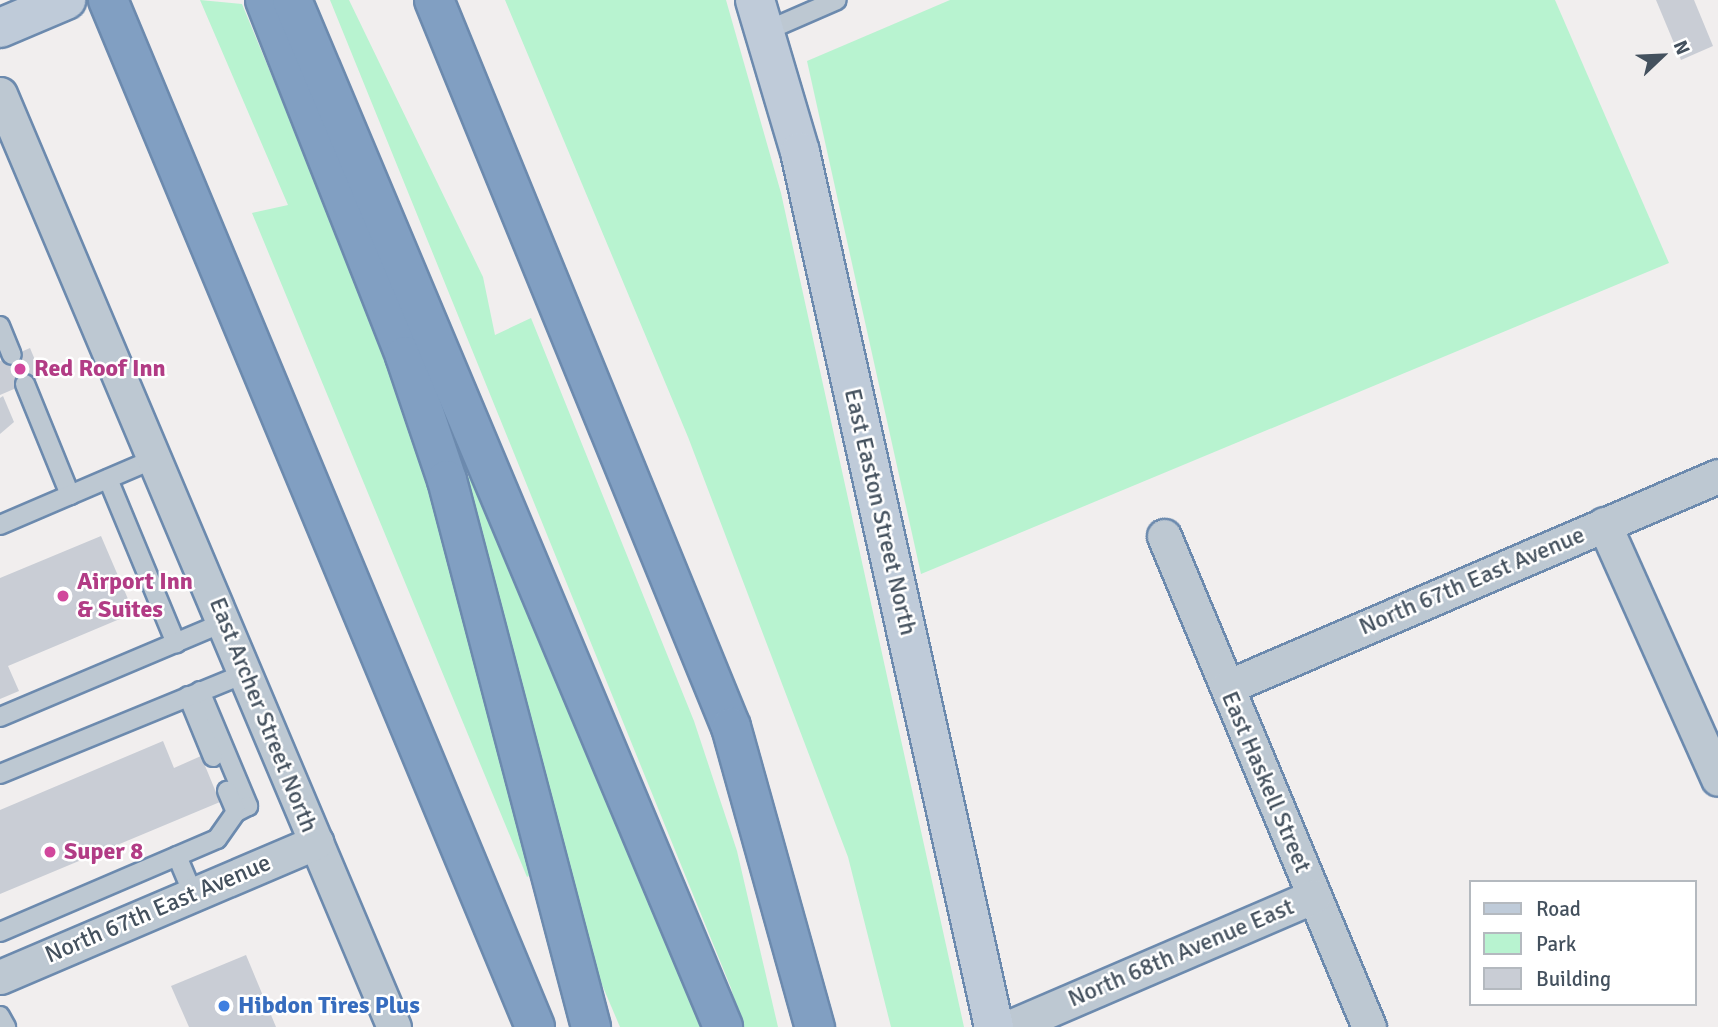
<!DOCTYPE html>
<style>
body{margin:0}
#map{position:relative;width:1718px;height:1027px;overflow:hidden;background:#f1eeee;font-family:Signika,sans-serif}
div>[style]{position:absolute}
[style*='--x']{left:calc(var(--x)*1px);top:calc(var(--y)*1px);width:calc(var(--w)*1px);rotate:calc(var(--a)*1deg)}
.green>*{inset:0;background:#b8f3d0}
.building>*{inset:0;background:#c9cdd5}
.roads{filter:drop-shadow(2px 0 #6c8aae) drop-shadow(-2px 0 #6c8aae) drop-shadow(0 2px #6c8aae) drop-shadow(0 -2px #6c8aae)}
.lane>*{height:18px;margin:-9px;padding:0 9px;transform-origin:9px;border-radius:9px;background:#bdc8d2}
.street>*{height:33px;margin:-16.5px;padding:0 16.5px;transform-origin:16.5px;border-radius:16.5px;background:#bdc8d2}
.secondary>*{height:38px;margin:-19px;padding:0 19px;transform-origin:19px;border-radius:19px;background:#bfcbd9}
.highway>*{height:38px;margin:-19px;padding:0 19px;transform-origin:19px;border-radius:19px;background:#819fc2}
.dots>*{width:19px;height:19px;translate:-50% -50%;box-sizing:border-box;border:4px solid #fff;border-radius:50%}
span{translate:-50% -50%;white-space:nowrap;text-align:center;line-height:1.15;-webkit-text-stroke:5px #fff;paint-order:stroke}
.hotel-label{font-size:24px;color:#b23c85;font-weight:700}
.left{translate:0 -50%;text-align:left}
.street-label{font-size:24px;color:#44515e}
.shop-label{font-size:24px;color:#366cbe;font-weight:700}
.legend{position:absolute;left:1469px;top:880px;width:228px;height:126px;box-sizing:border-box;background:#fff;border:2px solid #b4b9bf;margin:0;padding:9px 12px;list-style:none;font-size:21px;color:#44515e}
.legend li{display:flex;align-items:center;gap:14px;height:35px}
.legend b{width:35px;border:2px solid #b4b9bf}
.north{position:absolute;left:1627px;top:21px;width:70px;height:70px;-webkit-text-stroke:5px #fff;paint-order:stroke;rotate:67deg;font-size:19px;font-weight:700;line-height:28px;text-align:center;color:#44515e}
.north::after{content:'';display:block;margin:auto;width:24px;height:32px;background:#44515e;clip-path:polygon(50% 0,100% 100%,50% 72%,0 100%)}
</style>
<div id="map">
<div class="green">
<i style="clip-path:polygon(200px 0,242px 4px,392px 366px,429px 474px,489px 718px,536px 871px,527px 877px,252px 213px,288px 205px)"></i>
<i style="clip-path:polygon(330px 0,349px 0,483px 277px,495px 335px,531px 318px,694px 721px,737px 851px,778px 1027px,741px 1027px,731px 988px)"></i>
<i style="clip-path:polygon(505px 0,726px 0,781px 193px,964px 1027px,891px 1027px,848px 857px,688px 437px)"></i>
<i style="clip-path:polygon(950px 0,1555px 0,1669px 263px,921px 574px,807px 61px)"></i>
<i style="clip-path:polygon(480px 474px,706px 1027px,620px 1027px,583px 940px,467px 477px)"></i>
</div>
<div class="building">
<i style="clip-path:polygon(1656px 0,1694px 0,1713px 46px,1681px 60px)"></i>
<i style="clip-path:polygon(30px 348px,42px 377px,0 395px,0 361px)"></i>
<i style="clip-path:polygon(3px 396px,14px 422px,0 434px,0 398px)"></i>
<i style="clip-path:polygon(101px 536px,134px 613px,8px 666px,19px 691px,0 699px,0 578px)"></i>
<i style="clip-path:polygon(163px 741px,174px 768px,201px 756px,220px 802px,0 894px,0 810px)"></i>
<i style="clip-path:polygon(246px 955px,276px 1027px,189px 1027px,171px 986px)"></i>
</div>
<div class="roads">
<div class="lane">
<i style="--x:766;--y:31;--w:77;--a:-23.6"></i>
<i style="--x:0;--y:326;--w:31;--a:68"></i>
<i style="--x:25;--y:384;--w:120;--a:67.9"></i>
<i style="--x:108;--y:479;--w:178;--a:67.5"></i>
<i style="--x:0;--y:525;--w:170;--a:-23.2"></i>
<i style="--x:200;--y:691;--w:125;--a:67.3"></i>
<i style="--x:248;--y:806;--w:13;--a:153"></i>
<i style="--x:188;--y:696;--w:66;--a:67.7"></i>
<i style="--x:0;--y:717;--w:244;--a:-22.9"></i>
<i style="--x:0;--y:774;--w:266;--a:-22.3"></i>
<i style="--x:177;--y:856;--w:41;--a:67.2"></i>
<i style="--x:0;--y:932;--w:236;--a:-23.2"></i>
<i style="--x:217;--y:839;--w:33;--a:-55"></i>
<i style="--x:236;--y:812;--w:23;--a:-113"></i>
<i style="--x:0;--y:1016;--w:13;--a:61"></i>
</div>
<div class="street">
<i style="--x:0;--y:94;--w:1013;--a:67.11"></i>
<i style="--x:1604;--y:524;--w:279;--a:65.9"></i>
<i style="--x:1164;--y:536;--w:532;--a:67.34"></i>
<i style="--x:1227;--y:687;--w:534;--a:-23.25"></i>
<i style="--x:0;--y:977;--w:344;--a:-23.1"></i>
<i style="--x:1010;--y:1027;--w:331;--a:-23.3"></i>
</div>
<div class="secondary">
<i style="--x:755;--y:0;--w:159;--a:73.5"></i>
<i style="--x:800;--y:152;--w:896;--a:77.5"></i>
<i style="--x:0;--y:28;--w:72;--a:-23"></i>
</div>
<div class="highway">
<i style="--x:108;--y:0;--w:1112;--a:67.42"></i>
<i style="--x:265;--y:0;--w:383;--a:68.5"></i>
<i style="--x:405;--y:356;--w:131;--a:71.3"></i>
<i style="--x:447;--y:480;--w:566;--a:75.25"></i>
<i style="--x:292;--y:0;--w:1114;--a:67.23"></i>
<i style="--x:434;--y:0;--w:785;--a:67.78"></i>
<i style="--x:731;--y:727;--w:312;--a:74.4"></i>
</div>
</div>
<div class="dots">
<i style="left:20px;top:369px;background:#d1479c"></i>
<i style="left:63px;top:596px;background:#d1479c"></i>
<i style="left:50px;top:852px;background:#d1479c"></i>
<i style="left:224px;top:1006px;background:#3f7fe0"></i>
</div>
<div class="hotel-label">
<span class="left" style="left:34px;top:369px">Red Roof Inn</span>
<span class="left" style="left:77px;top:596px">Airport Inn<br>&amp; Suites</span>
<span class="left" style="left:64px;top:852px">Super 8</span>
</div>
<div class="street-label">
<span style="left:880px;top:512px;rotate:77deg">East Easton Street North</span>
<span style="left:1472px;top:581px;rotate:-23deg">North 67th East Avenue</span>
<span style="left:263px;top:715px;rotate:68deg">East Archer Street North</span>
<span style="left:1266px;top:782px;rotate:67deg">East Haskell Street</span>
<span style="left:158px;top:909px;rotate:-23deg">North 67th East Avenue</span>
<span style="left:1181px;top:953px;rotate:-23deg">North 68th Avenue East</span>
</div>
<div class="shop-label">
<span class="left" style="left:238px;top:1006px">Hibdon Tires Plus</span>
</div>
<ul class="legend">
<li><b style="height:9px;background:#bfcbd9"></b>Road</li>
<li><b style="height:19px;background:#b8f3d0"></b>Park</li>
<li><b style="height:19px;background:#c9cdd5"></b>Building</li>
</ul>
<div class="north">N</div>
</div>
